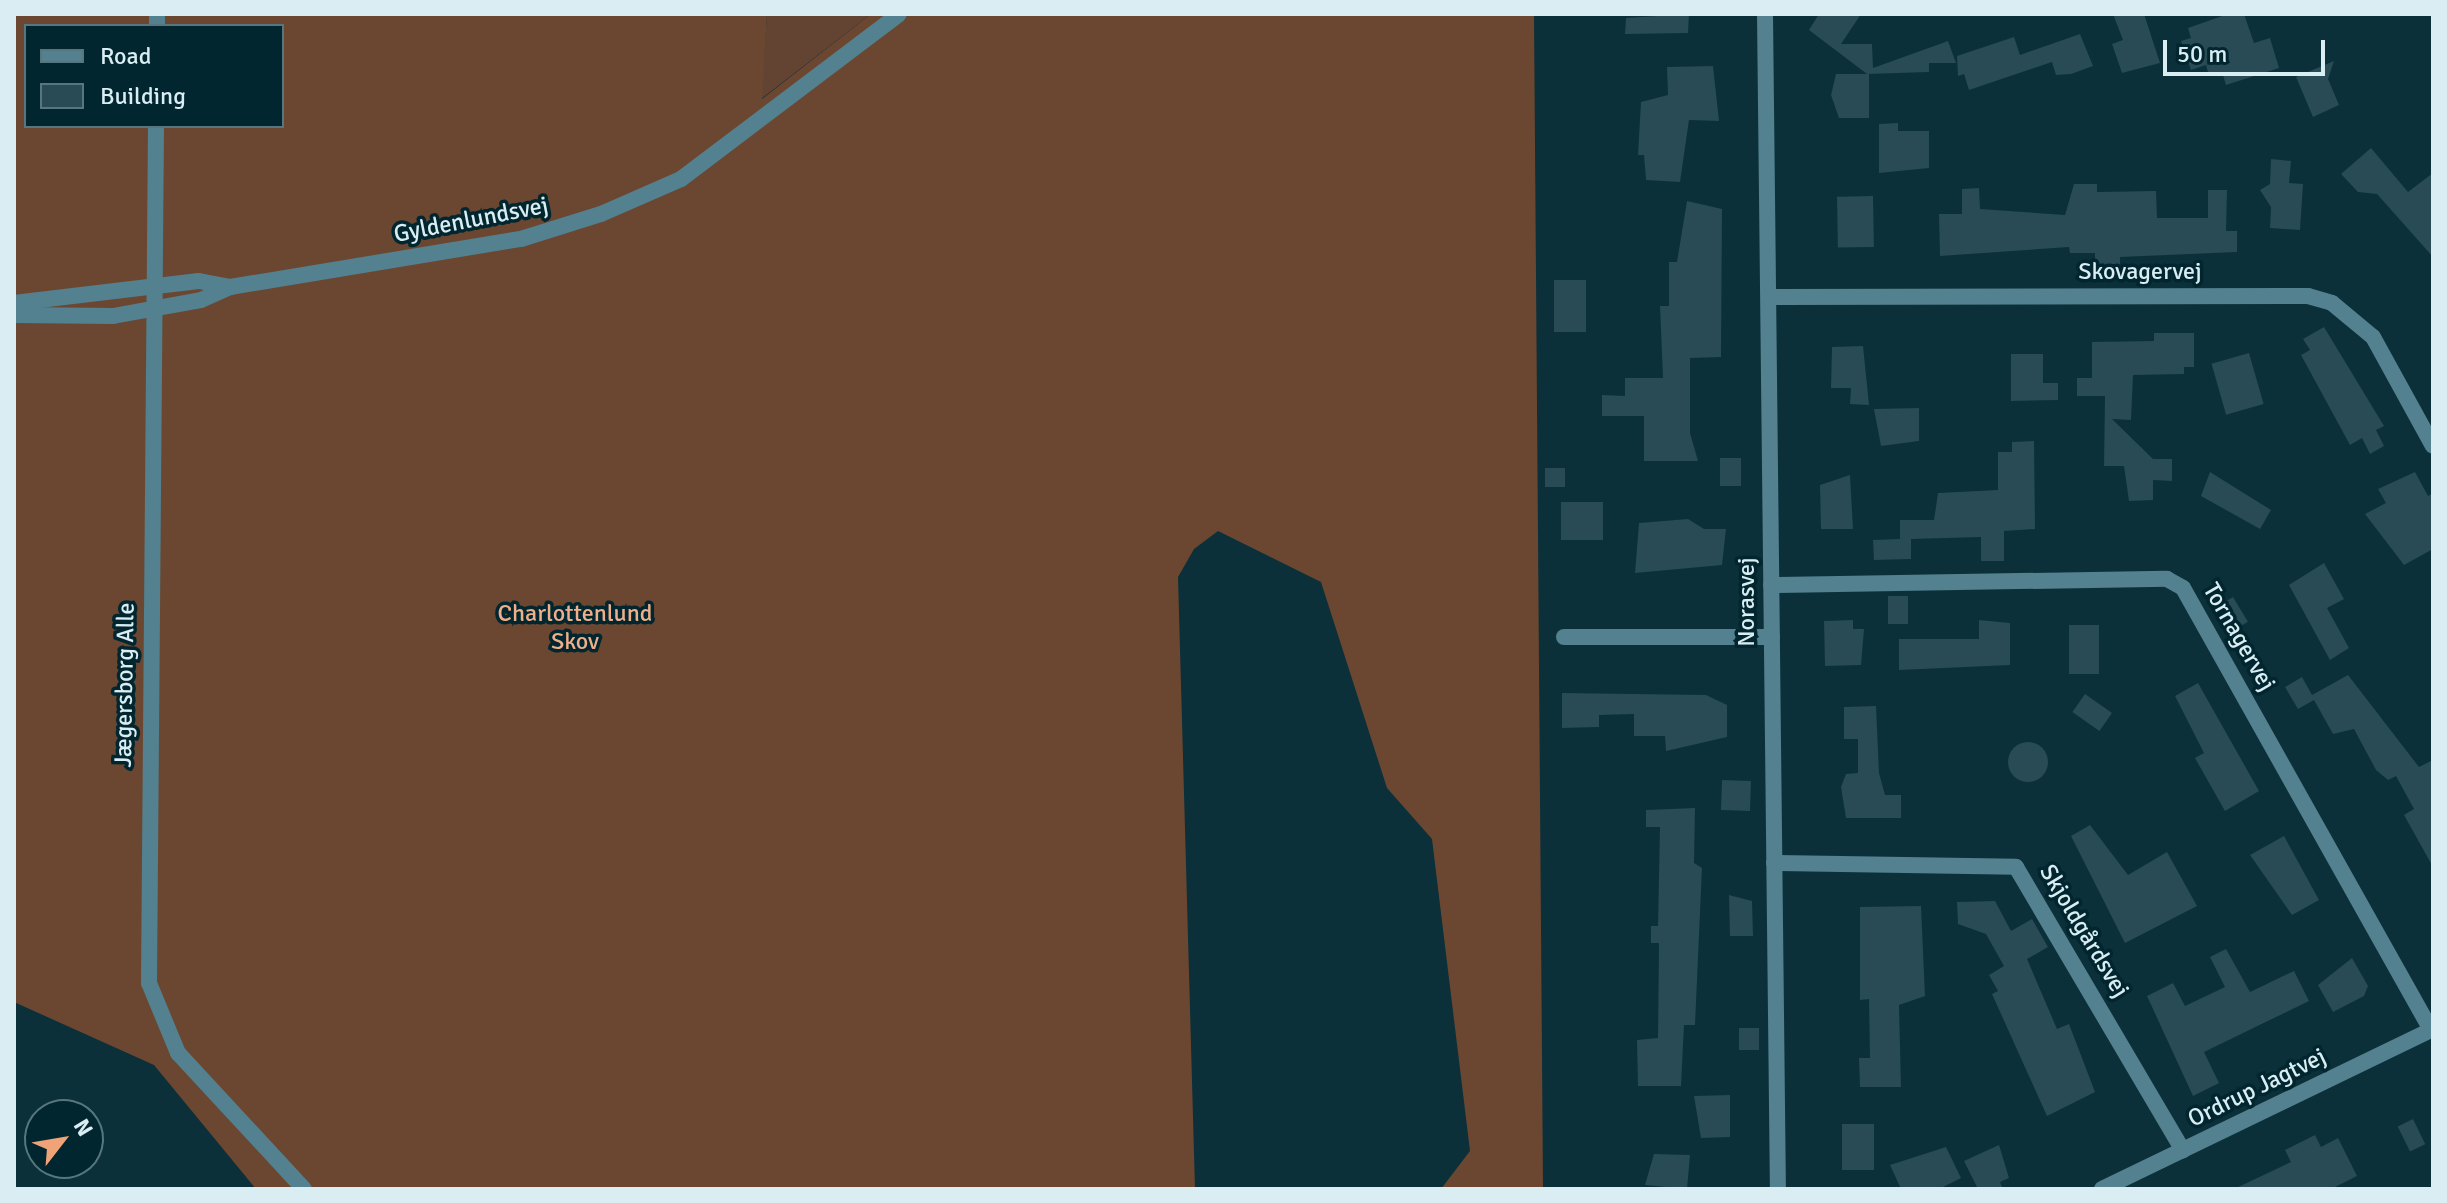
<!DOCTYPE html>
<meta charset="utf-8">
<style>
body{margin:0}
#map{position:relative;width:2447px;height:1203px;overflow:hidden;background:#0b303a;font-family:Signika,sans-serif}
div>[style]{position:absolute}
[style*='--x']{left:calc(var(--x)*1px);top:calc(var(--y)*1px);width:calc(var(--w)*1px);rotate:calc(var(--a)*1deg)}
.green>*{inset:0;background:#634432}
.forest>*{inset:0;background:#6b4731}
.building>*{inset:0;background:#284b55;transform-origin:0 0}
.round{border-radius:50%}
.minor>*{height:16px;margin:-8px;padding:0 8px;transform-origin:8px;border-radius:8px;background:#53818f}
.tertiary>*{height:16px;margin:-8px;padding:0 8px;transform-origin:8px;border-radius:8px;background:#53818f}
span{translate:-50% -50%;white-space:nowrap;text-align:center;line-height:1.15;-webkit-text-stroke:7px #01262f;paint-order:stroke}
.street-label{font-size:24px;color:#d9edf3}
.park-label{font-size:24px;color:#efaf8a}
.frame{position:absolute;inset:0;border:16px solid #d9edf3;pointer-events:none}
.legend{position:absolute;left:24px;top:24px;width:260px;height:104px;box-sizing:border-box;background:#01262f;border:2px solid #57767d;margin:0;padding:10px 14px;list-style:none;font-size:24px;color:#d9edf3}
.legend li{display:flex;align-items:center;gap:16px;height:40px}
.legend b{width:40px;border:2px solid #57767d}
.north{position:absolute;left:24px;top:1099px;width:80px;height:80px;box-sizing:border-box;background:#01262f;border:2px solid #57767d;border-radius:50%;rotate:59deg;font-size:22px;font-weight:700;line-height:32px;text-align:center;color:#d9edf3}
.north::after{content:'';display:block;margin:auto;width:28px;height:36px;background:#efa376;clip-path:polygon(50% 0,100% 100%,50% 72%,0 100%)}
.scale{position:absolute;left:2163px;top:40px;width:162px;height:36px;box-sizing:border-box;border:4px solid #d9edf3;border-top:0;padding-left:10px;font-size:24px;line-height:28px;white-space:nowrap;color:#d9edf3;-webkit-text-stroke:6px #01262f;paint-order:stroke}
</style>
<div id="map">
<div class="green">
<i style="clip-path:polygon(767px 14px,871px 14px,761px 99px)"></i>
</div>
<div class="forest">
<i style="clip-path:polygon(evenodd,14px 14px,767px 14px,762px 99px,871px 14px,1534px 14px,1543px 1189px,1441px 1189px,1470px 1151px,1432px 839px,1387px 788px,1321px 582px,1218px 531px,1194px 549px,1178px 577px,1195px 1189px,256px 1189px,154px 1065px,14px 1002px,14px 14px,26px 26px,282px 26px,282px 126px,26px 126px,26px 26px)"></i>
</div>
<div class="building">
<i style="clip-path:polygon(1689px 14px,1688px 33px,1625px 34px,1626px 18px)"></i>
<i style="clip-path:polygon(1819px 14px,1861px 14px,1841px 44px,1872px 44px,1873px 68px,1948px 41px,1956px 63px,1929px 63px,1929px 72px,1867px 74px,1809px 30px)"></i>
<i style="clip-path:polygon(2113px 14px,2144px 14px,2160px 63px,2122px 73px,2112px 44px,2123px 40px)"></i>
<i style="clip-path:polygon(2228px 14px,2244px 14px,2254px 43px,2270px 38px,2279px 68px,2226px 85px,2222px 72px,2209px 76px,2206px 65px,2191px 70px,2181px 41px,2191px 38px,2188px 28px)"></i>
<i style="clip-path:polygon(2080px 34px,2093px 66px,2071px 74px,2056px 75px,2052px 62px,1969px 90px,1964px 74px,1958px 76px,1957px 56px,2014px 37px,2020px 55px)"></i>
<i style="clip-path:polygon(2334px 61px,2328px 79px,2339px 105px,2313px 117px,2296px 77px)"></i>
<i style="clip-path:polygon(1713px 66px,1719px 121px,1689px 120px,1680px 182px,1646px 180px,1644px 155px,1638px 155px,1641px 102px,1668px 95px,1667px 67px)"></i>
<i style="clip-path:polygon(1836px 74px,1869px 74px,1869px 118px,1839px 118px,1831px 95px)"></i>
<i style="clip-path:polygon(1898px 123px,1898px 131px,1929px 131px,1929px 168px,1879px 173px,1879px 124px)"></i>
<i style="clip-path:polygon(2371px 148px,2408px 192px,2433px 173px,2433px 257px,2377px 194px,2358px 192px,2341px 174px)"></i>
<i style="clip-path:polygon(2271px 159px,2291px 161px,2289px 183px,2303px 184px,2300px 230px,2270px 228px,2271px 207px,2260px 190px,2270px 184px)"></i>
<i style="clip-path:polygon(2074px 184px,2097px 184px,2097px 192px,2156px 191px,2157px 218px,2208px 218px,2208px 190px,2227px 190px,2226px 231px,2237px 231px,2237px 252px,2120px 257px,2120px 273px,2095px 274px,2095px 253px,2070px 253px,2069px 247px,1940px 256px,1939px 214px,1962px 214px,1962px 189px,1979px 188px,1980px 209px,2065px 215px)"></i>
<i style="left:1873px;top:196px;width:51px;height:36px;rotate:89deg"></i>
<i style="clip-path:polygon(1687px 201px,1722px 209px,1721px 357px,1690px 358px,1690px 433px,1698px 461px,1644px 461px,1644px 416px,1602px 416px,1602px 395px,1625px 396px,1625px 378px,1663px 378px,1660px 306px,1669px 306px,1669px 262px,1677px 262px)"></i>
<i style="left:1554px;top:280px;width:32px;height:52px"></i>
<i style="clip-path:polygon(2324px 327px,2384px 426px,2376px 430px,2384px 446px,2370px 454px,2362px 438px,2350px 445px,2301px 355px,2310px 350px,2303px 339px)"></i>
<i style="clip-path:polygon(2154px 333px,2194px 333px,2194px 367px,2184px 367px,2184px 374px,2133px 375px,2131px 420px,2112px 419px,2153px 459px,2172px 459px,2172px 481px,2153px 480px,2153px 500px,2129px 501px,2124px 466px,2104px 466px,2105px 396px,2077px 396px,2077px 378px,2092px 378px,2092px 342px,2154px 341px)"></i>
<i style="clip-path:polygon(1863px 346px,1869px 405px,1850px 404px,1851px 388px,1831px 388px,1832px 347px)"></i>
<i style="left:2249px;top:353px;width:53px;height:39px;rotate:74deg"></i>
<i style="clip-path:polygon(2011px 354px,2043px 354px,2043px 383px,2058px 383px,2058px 400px,2011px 401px)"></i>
<i style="clip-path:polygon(1919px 408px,1919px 441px,1881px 446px,1874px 409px)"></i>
<i style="clip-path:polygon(2034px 441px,2035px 529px,2004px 531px,2004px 561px,1981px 561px,1981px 537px,1911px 539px,1911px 559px,1874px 560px,1873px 540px,1900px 539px,1900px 520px,1934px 520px,1938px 493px,1998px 490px,1998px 452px,2012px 452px,2012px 442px)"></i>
<i style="left:1720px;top:458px;width:21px;height:28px"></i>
<i style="left:1545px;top:468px;width:20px;height:19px"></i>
<i style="clip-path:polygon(2210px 472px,2271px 510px,2260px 529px,2201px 496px)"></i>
<i style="clip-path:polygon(2415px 472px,2428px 496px,2433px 493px,2433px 549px,2404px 565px,2365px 514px,2386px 503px,2378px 489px)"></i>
<i style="clip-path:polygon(1850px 475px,1853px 529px,1821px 529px,1820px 485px)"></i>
<i style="left:1561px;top:502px;width:42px;height:38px"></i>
<i style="clip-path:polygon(1688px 519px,1704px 529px,1726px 529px,1722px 565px,1635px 573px,1639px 523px)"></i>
<i style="clip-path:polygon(2324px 563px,2344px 599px,2327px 608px,2349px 648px,2330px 660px,2289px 585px)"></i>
<i style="left:1888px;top:596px;width:20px;height:28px"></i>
<i style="left:2233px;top:597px;width:29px;height:16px;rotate:59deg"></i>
<i style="clip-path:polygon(1853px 620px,1853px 629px,1864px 629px,1861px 665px,1825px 666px,1824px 621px)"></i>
<i style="clip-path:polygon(1979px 620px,2010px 623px,2010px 665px,1899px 670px,1899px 639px,1979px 639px)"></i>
<i style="left:2069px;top:625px;width:30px;height:49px"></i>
<i style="clip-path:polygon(2348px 675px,2419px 767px,2433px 760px,2433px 867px,2404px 815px,2414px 809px,2396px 776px,2388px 780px,2376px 770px,2354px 729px,2333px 734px,2314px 700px,2298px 709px,2285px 687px,2302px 677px,2312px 695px)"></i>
<i style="clip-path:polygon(2198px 683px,2259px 791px,2225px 811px,2195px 758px,2204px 753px,2175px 696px)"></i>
<i style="clip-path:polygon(1562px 693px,1706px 695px,1727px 705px,1727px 737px,1666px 751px,1665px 736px,1634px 736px,1634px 714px,1599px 715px,1599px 727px,1562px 728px)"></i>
<i style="left:2085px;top:694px;width:33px;height:22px;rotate:35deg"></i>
<i style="clip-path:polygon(1876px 706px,1879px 773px,1885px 795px,1901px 795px,1901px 818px,1846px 818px,1841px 787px,1846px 774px,1858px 773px,1858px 739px,1844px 739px,1844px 707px)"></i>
<i class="round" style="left:2008px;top:742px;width:40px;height:40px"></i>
<i style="left:1722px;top:780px;width:29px;height:30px;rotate:2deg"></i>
<i style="clip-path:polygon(1695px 808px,1694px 863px,1702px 868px,1695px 1025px,1684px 1025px,1681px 1086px,1638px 1086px,1637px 1040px,1658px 1038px,1659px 943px,1651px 943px,1651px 926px,1658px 926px,1660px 827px,1646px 827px,1646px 810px)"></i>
<i style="clip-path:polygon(2090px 825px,2128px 875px,2167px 852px,2197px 906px,2125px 943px,2071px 836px)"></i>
<i style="clip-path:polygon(2284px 836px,2319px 900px,2292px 915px,2250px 855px)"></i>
<i style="clip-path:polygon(1729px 895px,1752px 901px,1753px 936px,1730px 936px)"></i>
<i style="clip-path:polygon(1995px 901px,2011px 931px,2032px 919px,2048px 947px,2027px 959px,2057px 1029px,2069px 1024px,2095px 1092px,2047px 1116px,1992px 994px,1998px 991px,1989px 975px,2004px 966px,1986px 934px,1958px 924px,1957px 902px)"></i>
<i style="clip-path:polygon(1921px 906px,1925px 996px,1899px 1005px,1901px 1087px,1860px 1087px,1859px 1058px,1870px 1058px,1869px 999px,1860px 1000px,1860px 907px)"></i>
<i style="clip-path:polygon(2226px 949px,2250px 992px,2294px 971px,2309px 1001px,2204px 1052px,2219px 1083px,2193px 1096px,2147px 996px,2173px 983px,2185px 1006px,2225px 987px,2210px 957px)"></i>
<i style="clip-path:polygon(2352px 958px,2368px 986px,2364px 996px,2333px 1012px,2318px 985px)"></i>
<i style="left:1739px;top:1028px;width:20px;height:22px"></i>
<i style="clip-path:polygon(1730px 1095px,1730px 1137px,1701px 1138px,1694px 1096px)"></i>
<i style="left:2413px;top:1119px;width:28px;height:17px;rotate:64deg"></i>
<i style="left:1842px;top:1124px;width:32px;height:46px"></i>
<i style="clip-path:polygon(2315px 1135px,2321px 1147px,2338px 1138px,2357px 1176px,2331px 1189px,2234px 1189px,2291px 1162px,2285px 1150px)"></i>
<i style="clip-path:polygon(1999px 1145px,2009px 1178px,2000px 1182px,2003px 1189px,1978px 1189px,1964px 1161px)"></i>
<i style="clip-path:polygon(1946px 1147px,1961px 1178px,1939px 1189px,1901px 1189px,1890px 1165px)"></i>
<i style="clip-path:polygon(1654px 1154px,1690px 1155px,1687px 1189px,1645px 1185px)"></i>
</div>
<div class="minor">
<i style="--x:1765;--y:14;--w:1175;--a:89.37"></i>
<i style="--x:1769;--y:297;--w:539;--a:-0.11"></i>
<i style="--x:2308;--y:296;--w:25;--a:16"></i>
<i style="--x:2332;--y:303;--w:53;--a:39.7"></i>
<i style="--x:2373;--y:337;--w:124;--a:61.2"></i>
<i style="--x:1771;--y:585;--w:396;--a:-0.9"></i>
<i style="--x:2167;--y:579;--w:18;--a:29"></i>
<i style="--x:2183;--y:588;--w:507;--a:60.7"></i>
<i style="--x:1564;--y:637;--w:208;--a:0"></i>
<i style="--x:1774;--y:863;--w:242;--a:0.9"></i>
<i style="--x:2016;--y:867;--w:329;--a:59.5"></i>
</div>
<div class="tertiary">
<i style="--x:157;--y:26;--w:12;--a:-90"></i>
<i style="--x:156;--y:126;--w:857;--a:90.47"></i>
<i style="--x:149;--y:983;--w:76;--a:67.5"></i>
<i style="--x:178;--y:1053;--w:185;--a:47.2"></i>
<i style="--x:14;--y:303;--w:186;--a:-6.8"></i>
<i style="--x:199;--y:281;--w:32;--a:11"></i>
<i style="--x:14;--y:315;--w:99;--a:0.6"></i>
<i style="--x:113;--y:316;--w:89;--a:-10.3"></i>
<i style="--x:201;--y:300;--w:32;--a:-24"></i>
<i style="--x:230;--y:287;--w:295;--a:-9.4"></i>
<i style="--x:521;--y:239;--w:84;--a:-17.4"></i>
<i style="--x:601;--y:214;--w:87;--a:-23.6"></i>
<i style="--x:681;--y:179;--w:273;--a:-37.1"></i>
<i style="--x:2102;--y:1189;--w:368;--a:-25.8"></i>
</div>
<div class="street-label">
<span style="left:471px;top:220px;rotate:-11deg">Gyldenlundsvej</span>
<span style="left:2140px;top:272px">Skovagervej</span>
<span style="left:1747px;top:602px;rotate:-90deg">Norasvej</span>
<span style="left:2239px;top:637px;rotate:60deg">Tornagervej</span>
<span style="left:125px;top:685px;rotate:-89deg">Jægersborg Alle</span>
<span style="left:2084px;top:931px;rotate:59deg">Skjoldgårdsvej</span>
<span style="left:2257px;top:1088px;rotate:-26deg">Ordrup Jagtvej</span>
</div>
<div class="park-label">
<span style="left:575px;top:628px">Charlottenlund<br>Skov</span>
</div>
<div class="frame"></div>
<ul class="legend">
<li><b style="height:10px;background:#53818f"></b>Road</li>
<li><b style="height:22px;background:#284b55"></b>Building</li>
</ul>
<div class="north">N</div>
<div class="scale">50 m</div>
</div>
